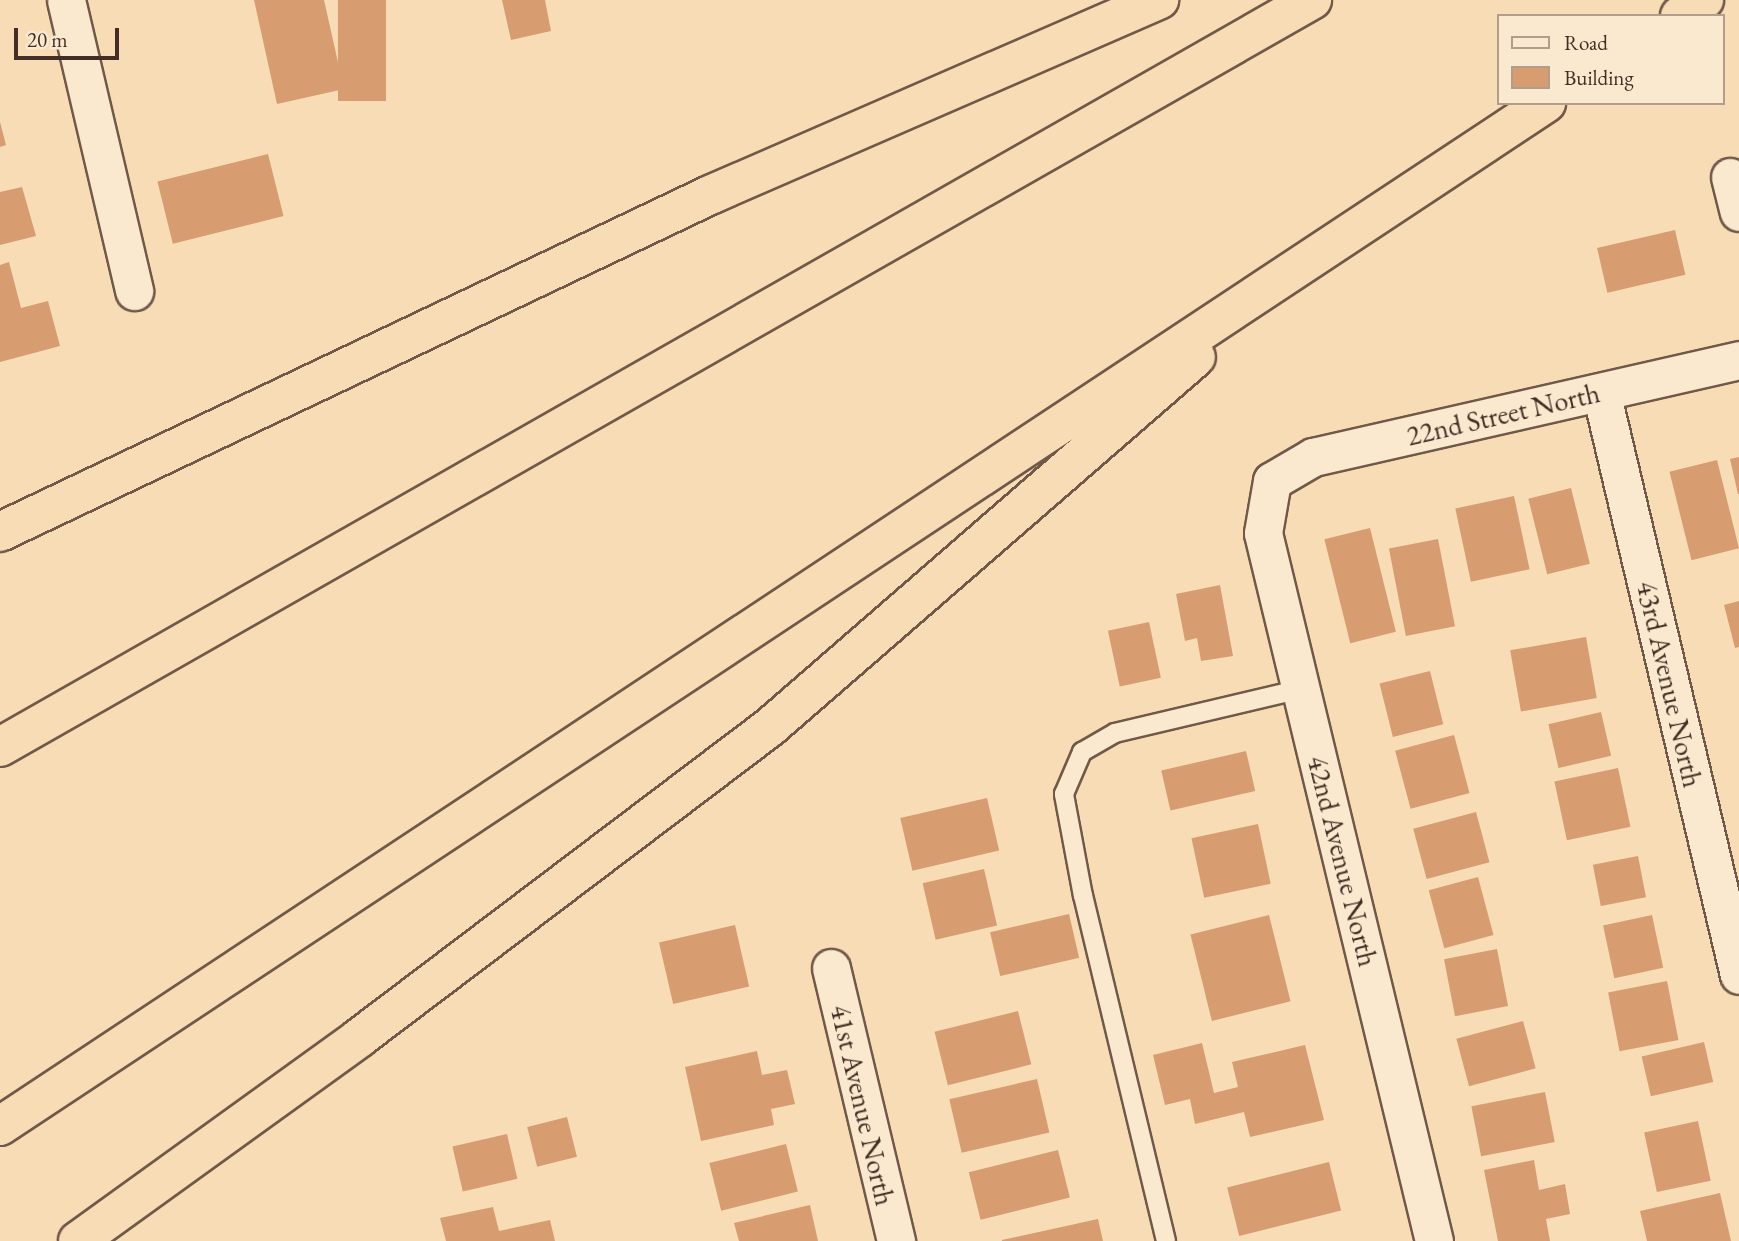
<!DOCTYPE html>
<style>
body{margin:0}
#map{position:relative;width:1739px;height:1241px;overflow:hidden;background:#f8dcb5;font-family:"EB Garamond",serif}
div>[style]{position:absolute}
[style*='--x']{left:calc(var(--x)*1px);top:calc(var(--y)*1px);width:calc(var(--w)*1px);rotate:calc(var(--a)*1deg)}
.building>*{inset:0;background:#d89c71;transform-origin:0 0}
.roads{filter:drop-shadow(2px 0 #705948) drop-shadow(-2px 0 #705948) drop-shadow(0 2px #705948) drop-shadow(0 -2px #705948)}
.lane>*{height:18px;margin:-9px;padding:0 9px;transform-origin:9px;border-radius:9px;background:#fae8cf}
.street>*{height:37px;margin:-18.5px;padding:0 18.5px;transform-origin:18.5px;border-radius:18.5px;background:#fae8cf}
.highway>*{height:38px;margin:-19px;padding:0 19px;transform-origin:19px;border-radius:19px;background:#f8dcb5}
span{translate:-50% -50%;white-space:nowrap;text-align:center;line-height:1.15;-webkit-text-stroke:7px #fae8cf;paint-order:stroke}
.street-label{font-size:28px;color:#432d24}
.legend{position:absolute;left:1497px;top:14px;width:228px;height:91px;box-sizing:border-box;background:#fae8cf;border:2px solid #b19d8b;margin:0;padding:9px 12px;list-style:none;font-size:21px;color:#432d24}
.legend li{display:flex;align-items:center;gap:14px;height:35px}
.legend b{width:35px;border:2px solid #b19d8b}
.scale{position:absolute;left:14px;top:28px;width:105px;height:32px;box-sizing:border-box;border:4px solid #432d24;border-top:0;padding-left:9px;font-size:21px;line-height:24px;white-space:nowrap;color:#432d24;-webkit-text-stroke:5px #fae8cf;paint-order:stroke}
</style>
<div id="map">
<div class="building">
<i style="clip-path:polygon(254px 0,324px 0,344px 89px,277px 104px)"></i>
<i style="left:338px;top:0;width:48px;height:101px"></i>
<i style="clip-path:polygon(502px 0,545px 0,551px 31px,511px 40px)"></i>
<i style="clip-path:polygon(0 122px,6px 145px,0 147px)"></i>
<i style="left:268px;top:154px;width:64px;height:114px;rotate:76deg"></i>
<i style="clip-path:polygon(22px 187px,36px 236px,0 245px,0 192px)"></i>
<i style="left:1675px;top:230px;width:46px;height:80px;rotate:77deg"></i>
<i style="clip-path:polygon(9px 262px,21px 308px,48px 301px,60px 346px,0 362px,0 265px)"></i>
<i style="clip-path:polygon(1739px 457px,1739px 494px,1738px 494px,1730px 459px)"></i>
<i style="left:1717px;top:460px;width:91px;height:49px;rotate:76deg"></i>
<i style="left:1571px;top:488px;width:78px;height:44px;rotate:76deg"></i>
<i style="left:1514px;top:496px;width:75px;height:60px;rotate:78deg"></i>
<i style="left:1370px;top:528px;width:107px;height:47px;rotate:76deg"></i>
<i style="left:1438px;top:539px;width:89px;height:50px;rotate:79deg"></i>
<i style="clip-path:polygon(1220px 585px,1233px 656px,1201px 661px,1197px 638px,1185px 641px,1176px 594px)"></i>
<i style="clip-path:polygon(1739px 601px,1739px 647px,1735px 648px,1724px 605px)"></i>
<i style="left:1149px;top:622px;width:57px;height:42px;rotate:78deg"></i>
<i style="left:1586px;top:637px;width:62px;height:77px;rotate:80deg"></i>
<i style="left:1430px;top:671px;width:55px;height:52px;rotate:76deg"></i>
<i style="left:1601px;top:712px;width:45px;height:54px;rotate:77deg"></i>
<i style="left:1454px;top:735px;width:60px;height:61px;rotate:75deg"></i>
<i style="left:1246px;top:751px;width:41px;height:87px;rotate:77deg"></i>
<i style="left:1618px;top:768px;width:60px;height:65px;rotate:78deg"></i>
<i style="left:987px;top:798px;width:54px;height:89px;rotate:77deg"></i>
<i style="left:1476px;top:812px;width:52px;height:65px;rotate:75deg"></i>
<i style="left:1258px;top:824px;width:61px;height:68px;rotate:78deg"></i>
<i style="left:1638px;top:856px;width:42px;height:46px;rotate:79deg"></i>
<i style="left:984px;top:869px;width:58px;height:63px;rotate:77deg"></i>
<i style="left:1478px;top:877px;width:60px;height:51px;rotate:75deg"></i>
<i style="left:1069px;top:914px;width:45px;height:81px;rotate:77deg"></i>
<i style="left:1269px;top:915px;width:89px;height:81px;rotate:76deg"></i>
<i style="left:1652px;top:915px;width:54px;height:50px;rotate:78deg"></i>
<i style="left:735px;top:925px;width:63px;height:78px;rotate:77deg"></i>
<i style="left:1497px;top:949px;width:58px;height:54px;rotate:79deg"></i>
<i style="left:1667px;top:981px;width:60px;height:60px;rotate:79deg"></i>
<i style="left:1018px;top:1011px;width:55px;height:86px;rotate:76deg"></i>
<i style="left:1523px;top:1021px;width:49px;height:69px;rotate:75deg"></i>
<i style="left:1704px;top:1042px;width:41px;height:64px;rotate:77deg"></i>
<i style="clip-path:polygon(1202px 1043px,1214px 1093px,1238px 1087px,1232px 1062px,1305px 1045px,1324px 1120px,1250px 1137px,1244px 1112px,1195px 1124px,1190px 1099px,1165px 1105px,1153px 1055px)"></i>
<i style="clip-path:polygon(757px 1051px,762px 1075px,787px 1070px,795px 1104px,771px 1109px,774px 1125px,701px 1141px,685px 1067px)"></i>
<i style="left:1037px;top:1079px;width:55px;height:90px;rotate:77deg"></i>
<i style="left:1545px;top:1092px;width:51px;height:75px;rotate:79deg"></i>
<i style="left:567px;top:1117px;width:41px;height:41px;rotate:76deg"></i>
<i style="left:1698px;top:1121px;width:61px;height:55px;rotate:78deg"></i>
<i style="left:507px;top:1134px;width:46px;height:56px;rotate:77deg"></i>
<i style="left:786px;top:1144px;width:49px;height:79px;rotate:76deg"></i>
<i style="left:1058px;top:1150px;width:49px;height:92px;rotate:76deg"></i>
<i style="clip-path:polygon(1534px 1160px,1539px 1190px,1565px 1184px,1570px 1214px,1546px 1219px,1550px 1241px,1498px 1241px,1484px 1170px)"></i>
<i style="left:1329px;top:1162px;width:50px;height:105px;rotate:76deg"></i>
<i style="clip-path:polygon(1720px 1193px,1731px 1241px,1647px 1241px,1640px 1211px)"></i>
<i style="clip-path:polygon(810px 1205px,818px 1241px,739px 1241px,734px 1223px)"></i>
<i style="clip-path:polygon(493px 1207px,499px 1231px,550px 1220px,555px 1241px,446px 1241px,440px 1218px)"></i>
<i style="clip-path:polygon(1098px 1219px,1103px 1241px,1002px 1241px,1002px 1240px)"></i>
</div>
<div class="roads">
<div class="lane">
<i style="--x:1166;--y:1241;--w:355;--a:-103.5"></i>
<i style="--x:1083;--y:896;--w:104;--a:-100.6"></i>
<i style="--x:1064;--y:794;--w:46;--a:-66.8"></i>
<i style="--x:1082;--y:752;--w:38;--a:-30"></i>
<i style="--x:1115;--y:733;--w:191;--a:-13.3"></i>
</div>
<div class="street">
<i style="--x:66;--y:0;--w:299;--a:76.8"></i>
<i style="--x:1730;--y:177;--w:36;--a:76"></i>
<i style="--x:1601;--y:392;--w:599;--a:76.68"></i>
<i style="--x:831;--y:968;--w:281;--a:76.6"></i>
<i style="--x:1434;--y:1241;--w:728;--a:-103.58"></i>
<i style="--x:1263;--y:533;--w:53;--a:-80.2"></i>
<i style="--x:1272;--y:481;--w:48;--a:-30.3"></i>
<i style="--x:1313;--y:457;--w:437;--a:-12.8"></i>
</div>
<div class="highway">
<i style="--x:1680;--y:16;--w:29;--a:-34"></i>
<i style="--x:0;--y:532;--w:786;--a:-25.39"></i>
<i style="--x:710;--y:195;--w:490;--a:-23.5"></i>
<i style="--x:0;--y:747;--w:1510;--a:-29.66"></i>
<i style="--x:0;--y:1126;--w:1854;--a:-33.49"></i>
<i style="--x:78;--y:1241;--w:347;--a:-35.8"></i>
<i style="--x:359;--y:1038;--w:515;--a:-37.11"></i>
<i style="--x:770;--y:727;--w:564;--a:-40.98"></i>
</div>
</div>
<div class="street-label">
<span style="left:1503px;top:414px;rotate:-13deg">22nd Street North</span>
<span style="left:1670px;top:684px;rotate:77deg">43rd Avenue North</span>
<span style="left:1343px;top:861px;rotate:76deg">42nd Avenue North</span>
<span style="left:863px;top:1105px;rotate:77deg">41st Avenue North</span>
</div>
<ul class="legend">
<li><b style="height:9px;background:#fae8cf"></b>Road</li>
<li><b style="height:19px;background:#d89c71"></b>Building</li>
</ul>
<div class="scale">20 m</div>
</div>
